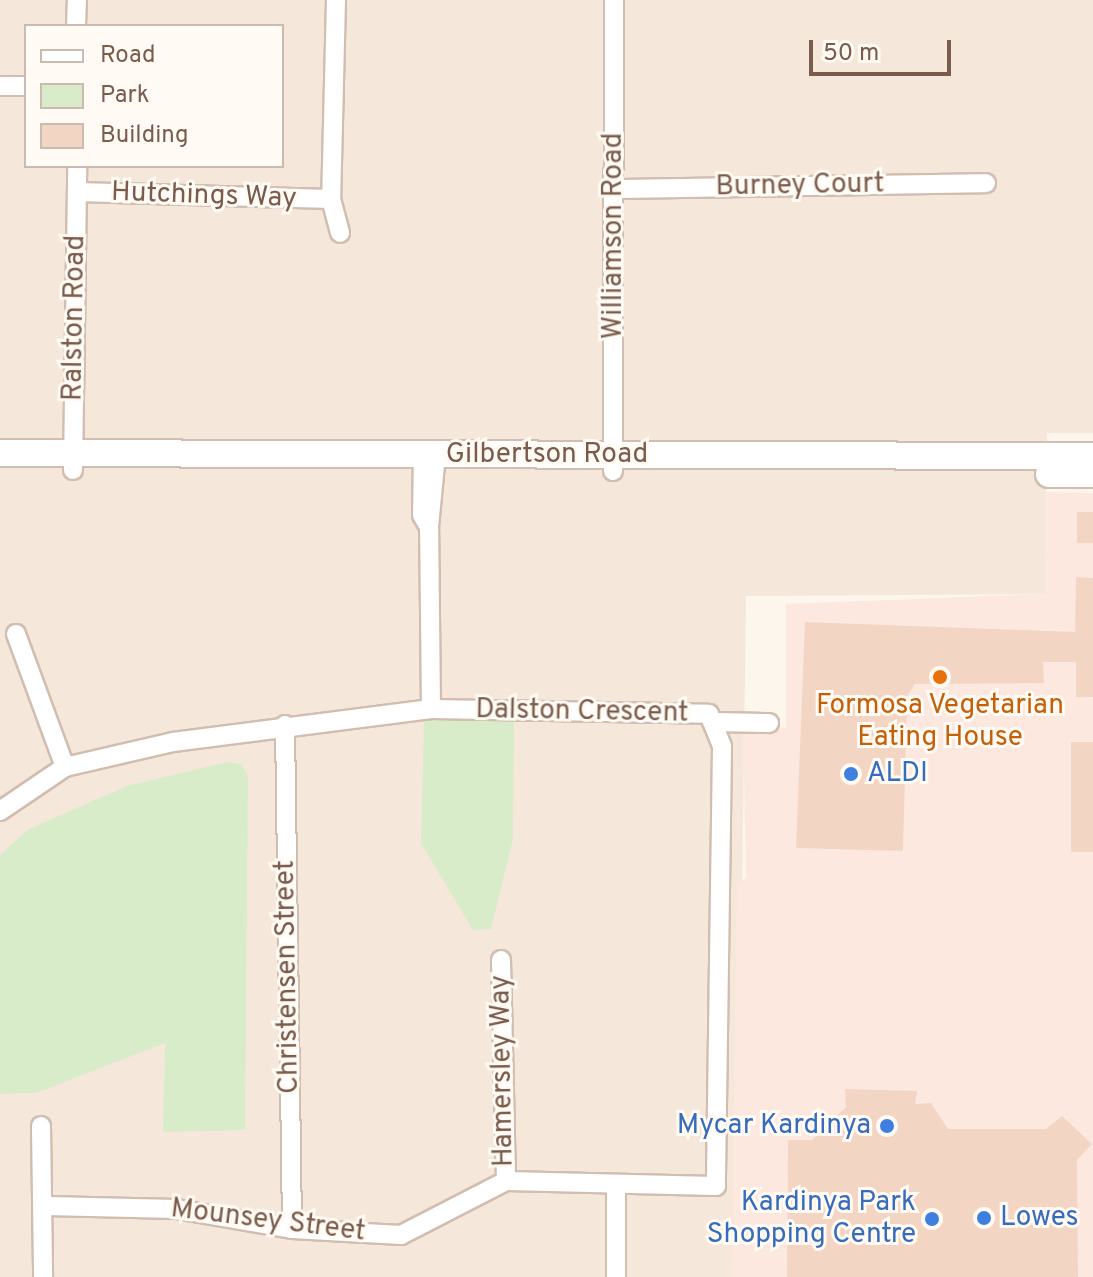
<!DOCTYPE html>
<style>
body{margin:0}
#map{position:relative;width:1093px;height:1277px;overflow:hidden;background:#fdf6ec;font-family:Overpass,sans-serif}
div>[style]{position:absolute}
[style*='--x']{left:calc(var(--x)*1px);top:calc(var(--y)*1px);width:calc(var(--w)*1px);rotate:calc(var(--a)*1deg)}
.residential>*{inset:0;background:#f5e8da}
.commercial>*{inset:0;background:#fde8e0}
.green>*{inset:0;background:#d8ecc9}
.building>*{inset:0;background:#f3d5c3;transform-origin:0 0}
.roads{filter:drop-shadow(2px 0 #d1beb0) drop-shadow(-2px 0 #d1beb0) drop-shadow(0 2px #d1beb0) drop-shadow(0 -2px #d1beb0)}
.street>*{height:18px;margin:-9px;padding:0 9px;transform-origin:9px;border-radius:9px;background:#fff}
.secondary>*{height:26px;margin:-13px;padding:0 13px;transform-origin:13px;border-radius:13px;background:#fff}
.dots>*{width:22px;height:22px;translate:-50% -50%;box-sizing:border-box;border:4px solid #fffaf3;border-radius:50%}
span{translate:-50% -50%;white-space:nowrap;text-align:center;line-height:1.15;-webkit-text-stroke:6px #fffaf3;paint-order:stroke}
.street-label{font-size:28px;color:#7a5c4d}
.food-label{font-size:28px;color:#c56008}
.shop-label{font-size:28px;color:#366cbe}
.left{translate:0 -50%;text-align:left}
.right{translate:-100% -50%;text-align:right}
.legend{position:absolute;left:24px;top:24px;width:260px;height:144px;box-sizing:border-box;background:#fffaf3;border:2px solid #cabbb1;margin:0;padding:10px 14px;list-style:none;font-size:24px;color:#7a5c4d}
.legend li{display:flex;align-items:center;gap:16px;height:40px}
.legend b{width:40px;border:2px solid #cabbb1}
.scale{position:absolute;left:809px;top:40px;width:142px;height:36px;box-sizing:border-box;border:4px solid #7a5c4d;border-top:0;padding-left:10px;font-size:24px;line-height:28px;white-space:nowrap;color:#7a5c4d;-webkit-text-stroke:6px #fffaf3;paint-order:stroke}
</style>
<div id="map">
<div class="residential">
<i style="clip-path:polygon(evenodd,0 0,1093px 0,1093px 433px,1047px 433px,1045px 594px,746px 596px,737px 1277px,0 1277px,0 0,26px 26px,282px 26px,282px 166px,26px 166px,26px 26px)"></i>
</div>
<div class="commercial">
<i style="clip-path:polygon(1046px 492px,1093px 493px,1093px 1277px,732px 1277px,737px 884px,746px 878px,743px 726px,786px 728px,786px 604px,1045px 594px)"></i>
</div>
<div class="green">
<i style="clip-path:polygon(514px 719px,513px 839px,491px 929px,473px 930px,421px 843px,424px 720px)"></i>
<i style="clip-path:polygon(227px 762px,241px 764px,248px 776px,245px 1130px,163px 1132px,165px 1043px,36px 1093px,0 1094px,0 855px,29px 829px,127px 786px)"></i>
</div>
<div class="building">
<i style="left:1077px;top:512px;width:16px;height:31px"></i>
<i style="clip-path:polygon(1076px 577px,1093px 578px,1093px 697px,1076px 697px,1076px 662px,1043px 662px,1044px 683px,915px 684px,907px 696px,903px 851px,796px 848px,805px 622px,1075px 632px)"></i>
<i style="left:1071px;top:742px;width:22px;height:110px"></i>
<i style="clip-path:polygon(845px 1089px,917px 1091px,915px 1104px,931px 1103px,948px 1129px,1046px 1129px,1062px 1116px,1092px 1144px,1077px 1160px,1078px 1277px,787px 1277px,788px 1140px,812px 1140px,846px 1107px)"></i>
</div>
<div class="roads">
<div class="street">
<i style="--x:336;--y:0;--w:199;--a:91.4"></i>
<i style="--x:331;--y:199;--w:35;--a:75"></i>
<i style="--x:76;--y:26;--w:26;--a:-88"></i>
<i style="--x:0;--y:86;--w:26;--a:0"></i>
<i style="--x:614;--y:189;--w:372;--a:-0.9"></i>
<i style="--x:77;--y:192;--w:254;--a:1.6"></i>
<i style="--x:423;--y:454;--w:61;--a:90.9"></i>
<i style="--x:422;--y:515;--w:14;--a:60"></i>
<i style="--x:73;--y:470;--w:304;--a:-89.2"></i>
<i style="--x:613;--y:471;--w:471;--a:-89.9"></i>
<i style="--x:16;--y:634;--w:142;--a:69.8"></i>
<i style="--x:431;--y:709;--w:182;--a:-90.6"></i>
<i style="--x:429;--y:527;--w:73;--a:-84.5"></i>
<i style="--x:712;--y:722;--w:57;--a:1"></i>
<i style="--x:285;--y:725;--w:504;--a:89.2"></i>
<i style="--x:0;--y:811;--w:78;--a:-34.1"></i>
<i style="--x:65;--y:767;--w:111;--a:-13"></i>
<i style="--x:173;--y:742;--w:260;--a:-7.3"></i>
<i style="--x:431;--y:709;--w:278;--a:1"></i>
<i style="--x:709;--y:714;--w:35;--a:68"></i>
<i style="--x:722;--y:747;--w:439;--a:90.8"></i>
<i style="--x:716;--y:1186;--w:210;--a:-178.6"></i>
<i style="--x:506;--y:1181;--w:118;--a:152.8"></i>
<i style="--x:401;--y:1235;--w:109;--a:-176.8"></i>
<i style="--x:292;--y:1229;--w:118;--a:-170.2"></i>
<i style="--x:176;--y:1209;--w:129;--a:-178.7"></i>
<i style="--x:501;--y:960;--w:221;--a:88.7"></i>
<i style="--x:41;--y:1126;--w:151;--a:89.2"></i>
<i style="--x:616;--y:1277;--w:88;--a:-90"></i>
</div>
<div class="secondary">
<i style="--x:0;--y:453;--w:1093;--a:0.16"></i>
<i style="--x:1049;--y:474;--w:44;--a:0"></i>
</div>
</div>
<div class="dots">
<i style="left:940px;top:677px;background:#e8710a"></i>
<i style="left:851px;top:774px;background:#3f7fe0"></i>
<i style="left:887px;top:1126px;background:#3f7fe0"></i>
<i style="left:984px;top:1218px;background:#3f7fe0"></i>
<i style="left:932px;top:1219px;background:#3f7fe0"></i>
</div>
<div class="street-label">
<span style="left:800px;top:186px;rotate:-1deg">Burney Court</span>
<span style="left:204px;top:196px;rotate:2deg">Hutchings Way</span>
<span style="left:614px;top:236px;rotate:-90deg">Williamson Road</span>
<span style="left:75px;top:318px;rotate:-89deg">Ralston Road</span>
<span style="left:547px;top:455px">Gilbertson Road</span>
<span style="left:582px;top:712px;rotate:1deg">Dalston Crescent</span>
<span style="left:288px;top:977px;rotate:-91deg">Christensen Street</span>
<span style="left:503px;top:1071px;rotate:-91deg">Hamersley Way</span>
<span style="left:268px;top:1221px;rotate:7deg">Mounsey Street</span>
</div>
<div class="food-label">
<span style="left:940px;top:722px">Formosa Vegetarian<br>Eating House</span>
</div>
<div class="shop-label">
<span class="left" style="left:867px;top:774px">ALDI</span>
<span class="right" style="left:871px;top:1126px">Mycar Kardinya</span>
<span class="right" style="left:916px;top:1219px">Kardinya Park<br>Shopping Centre</span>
<span class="left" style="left:1000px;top:1218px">Lowes</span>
</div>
<ul class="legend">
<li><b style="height:10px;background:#fff"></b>Road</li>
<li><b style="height:22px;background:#d8ecc9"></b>Park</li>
<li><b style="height:22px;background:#f3d5c3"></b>Building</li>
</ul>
<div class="scale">50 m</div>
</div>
